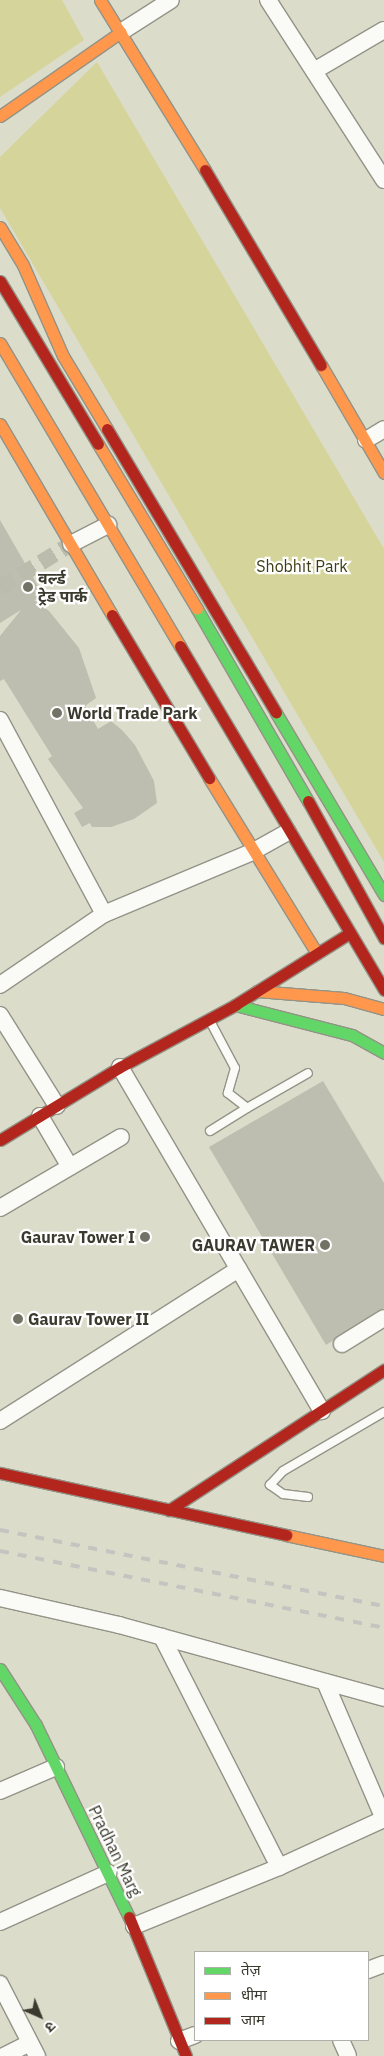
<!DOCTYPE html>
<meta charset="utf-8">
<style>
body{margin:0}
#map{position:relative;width:384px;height:2056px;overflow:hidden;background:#dcdccb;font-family:"IBM Plex Sans","Noto Sans Devanagari",sans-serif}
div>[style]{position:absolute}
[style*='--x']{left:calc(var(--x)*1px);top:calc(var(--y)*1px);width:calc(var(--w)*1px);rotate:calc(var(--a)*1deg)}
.green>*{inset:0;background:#d5d49a}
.building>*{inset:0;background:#bebeb0}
.street-tunnel>*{height:16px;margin-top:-8px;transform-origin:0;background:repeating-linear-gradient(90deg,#bcbcac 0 16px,transparent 0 24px)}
.roads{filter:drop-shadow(1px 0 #939387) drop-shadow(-1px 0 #939387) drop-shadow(0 1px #939387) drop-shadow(0 -1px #939387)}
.lane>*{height:8px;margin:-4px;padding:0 4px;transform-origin:4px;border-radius:4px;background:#fafaf7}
.street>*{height:16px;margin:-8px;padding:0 8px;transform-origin:8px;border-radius:8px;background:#fafaf7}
.fast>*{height:11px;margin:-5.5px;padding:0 5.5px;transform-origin:5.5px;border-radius:5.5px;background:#63d668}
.slow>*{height:11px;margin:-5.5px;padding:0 5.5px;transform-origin:5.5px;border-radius:5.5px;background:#ff974d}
.jam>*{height:11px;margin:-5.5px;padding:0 5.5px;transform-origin:5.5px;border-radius:5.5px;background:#b3261e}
.rail>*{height:4px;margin-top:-2px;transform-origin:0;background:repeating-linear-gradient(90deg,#c4c4c0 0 9px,transparent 0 18px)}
.dots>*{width:14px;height:14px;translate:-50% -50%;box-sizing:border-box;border:2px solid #fff;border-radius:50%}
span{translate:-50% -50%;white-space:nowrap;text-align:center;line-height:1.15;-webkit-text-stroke:4.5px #fff;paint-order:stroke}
.park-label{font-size:16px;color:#3d3d15}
.poi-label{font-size:16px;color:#3a3a2e;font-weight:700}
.left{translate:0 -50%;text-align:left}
.right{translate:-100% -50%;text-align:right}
.street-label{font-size:16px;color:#3a3a2e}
.legend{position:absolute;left:194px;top:1951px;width:175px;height:90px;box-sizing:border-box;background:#fff;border:1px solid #b0b0ab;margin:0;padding:6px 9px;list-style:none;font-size:15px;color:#3a3a2e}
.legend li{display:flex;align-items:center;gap:10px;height:25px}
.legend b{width:25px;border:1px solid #b0b0ab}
.north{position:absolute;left:15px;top:1991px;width:50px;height:50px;-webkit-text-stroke:4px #fff;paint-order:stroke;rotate:136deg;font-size:14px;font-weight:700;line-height:20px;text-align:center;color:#3a3a2e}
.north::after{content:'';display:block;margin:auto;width:18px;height:22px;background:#3a3a2e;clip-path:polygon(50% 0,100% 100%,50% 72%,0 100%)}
</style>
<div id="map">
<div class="green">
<i style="clip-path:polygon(0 0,62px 0,84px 40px,0 97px)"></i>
<i style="clip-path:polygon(97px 62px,384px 549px,384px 862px,0 208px,0 157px)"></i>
</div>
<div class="building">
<i style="clip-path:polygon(0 520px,45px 598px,34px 600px,49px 611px,79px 648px,96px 698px,85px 706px,98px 729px,111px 721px,122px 730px,135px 745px,154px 781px,157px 803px,134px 819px,111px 827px,92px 827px,90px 823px,82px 827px,74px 813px,83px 808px,48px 759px,52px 756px,4px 679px,0 681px,0 636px,21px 610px,0 623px)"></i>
<i style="clip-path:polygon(323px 1081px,384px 1183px,384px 1308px,326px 1345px,209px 1147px)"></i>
</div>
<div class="street-tunnel">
<i style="--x:0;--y:588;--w:84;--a:-31.8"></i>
</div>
<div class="roads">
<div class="lane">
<i style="--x:210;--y:1021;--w:53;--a:62"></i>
<i style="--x:235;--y:1068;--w:26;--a:106"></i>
<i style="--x:228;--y:1093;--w:24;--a:38"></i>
<i style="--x:247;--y:1108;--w:70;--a:-29.8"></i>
<i style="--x:210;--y:1131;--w:44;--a:-31.9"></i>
<i style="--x:308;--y:1497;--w:25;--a:-173"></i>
<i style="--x:283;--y:1494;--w:16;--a:-145"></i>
<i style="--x:270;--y:1485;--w:19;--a:-47"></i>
<i style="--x:283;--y:1471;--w:117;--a:-30.3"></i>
</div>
<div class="street">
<i style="--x:268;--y:0;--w:214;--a:57.2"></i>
<i style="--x:121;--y:32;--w:59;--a:-32.6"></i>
<i style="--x:314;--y:71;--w:81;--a:-30.4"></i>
<i style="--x:366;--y:440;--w:21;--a:-31"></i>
<i style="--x:71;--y:544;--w:42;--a:-27.2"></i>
<i style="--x:0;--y:720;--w:220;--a:61.8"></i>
<i style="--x:104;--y:914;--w:126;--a:145.7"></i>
<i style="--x:104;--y:914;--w:160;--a:-22.7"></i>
<i style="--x:252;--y:852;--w:41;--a:-29.1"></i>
<i style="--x:0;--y:1015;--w:107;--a:57.9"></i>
<i style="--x:120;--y:1067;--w:399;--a:59.6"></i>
<i style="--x:40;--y:1116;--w:59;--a:59.5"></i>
<i style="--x:0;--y:1208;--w:140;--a:-30.4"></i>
<i style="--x:342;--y:1344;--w:49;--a:-31.8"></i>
<i style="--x:0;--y:1421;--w:283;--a:-32.5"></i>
<i style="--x:0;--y:1598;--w:122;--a:12.8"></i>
<i style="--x:119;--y:1625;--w:275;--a:15.4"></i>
<i style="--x:162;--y:1637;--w:258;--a:63"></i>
<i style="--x:0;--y:1791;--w:61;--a:-23.2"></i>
<i style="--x:0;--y:1922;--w:119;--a:-24.4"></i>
<i style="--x:134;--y:1926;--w:157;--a:-22.1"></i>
<i style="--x:279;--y:1867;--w:115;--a:-24.6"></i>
<i style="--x:384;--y:1819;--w:149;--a:-113.3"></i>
<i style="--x:368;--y:1970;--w:17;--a:-21"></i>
<i style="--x:0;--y:1984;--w:81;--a:62.8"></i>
<i style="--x:341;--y:2040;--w:17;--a:66"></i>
<i style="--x:179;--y:2041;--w:17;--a:-21"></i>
<i style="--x:4;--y:2056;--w:29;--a:-27"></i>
</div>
<div class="fast">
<i style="--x:197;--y:609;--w:222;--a:60"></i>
<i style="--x:276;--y:713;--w:212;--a:59.3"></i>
<i style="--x:235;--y:1005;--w:121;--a:14.4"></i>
<i style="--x:352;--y:1035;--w:37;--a:29"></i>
<i style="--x:0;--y:1669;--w:67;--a:57.3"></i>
<i style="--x:36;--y:1725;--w:213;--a:64.2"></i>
</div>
<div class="slow">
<i style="--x:100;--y:0;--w:200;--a:58.3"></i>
<i style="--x:0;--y:116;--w:147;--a:-34.8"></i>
<i style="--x:0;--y:227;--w:44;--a:58.8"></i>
<i style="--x:23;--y:265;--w:99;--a:66.3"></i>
<i style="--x:63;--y:356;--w:85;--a:58.9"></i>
<i style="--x:0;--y:343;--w:352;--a:59.3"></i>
<i style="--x:321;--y:365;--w:125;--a:59.7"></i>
<i style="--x:0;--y:424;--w:221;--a:59.6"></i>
<i style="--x:98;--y:444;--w:192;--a:59"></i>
<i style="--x:209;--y:778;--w:204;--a:58.4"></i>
<i style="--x:257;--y:991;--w:87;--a:4.6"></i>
<i style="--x:344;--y:998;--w:41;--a:15.4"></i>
<i style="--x:286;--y:1535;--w:100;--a:12.1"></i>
</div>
<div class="jam">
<i style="--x:205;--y:170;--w:227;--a:59.3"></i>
<i style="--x:0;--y:281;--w:190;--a:59"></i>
<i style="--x:107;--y:429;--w:330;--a:59.2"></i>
<i style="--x:112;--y:615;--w:190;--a:59.2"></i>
<i style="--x:180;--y:646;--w:400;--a:59.3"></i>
<i style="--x:308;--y:801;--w:157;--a:61"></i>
<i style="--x:0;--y:1140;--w:140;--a:-31.3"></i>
<i style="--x:120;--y:1067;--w:131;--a:-28.3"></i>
<i style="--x:235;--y:1005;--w:133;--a:-32.1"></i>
<i style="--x:0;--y:1473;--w:293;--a:12.2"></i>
<i style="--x:169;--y:1510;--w:257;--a:-33.1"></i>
<i style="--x:129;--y:1917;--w:150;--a:67.7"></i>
</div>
</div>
<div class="rail">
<i style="--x:0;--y:1530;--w:391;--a:11.2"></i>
<i style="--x:0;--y:1551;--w:392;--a:11.3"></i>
</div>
<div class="dots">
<i style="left:28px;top:587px;background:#737365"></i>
<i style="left:57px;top:713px;background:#737365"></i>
<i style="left:145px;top:1237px;background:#737365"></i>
<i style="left:325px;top:1245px;background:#737365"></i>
<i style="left:18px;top:1319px;background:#737365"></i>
</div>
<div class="park-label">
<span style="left:302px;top:566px">Shobhit Park</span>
</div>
<div class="poi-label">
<span class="left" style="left:38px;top:587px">वर्ल्ड<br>ट्रेड पार्क</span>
<span class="left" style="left:67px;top:713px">World Trade Park</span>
<span class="right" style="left:135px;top:1237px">Gaurav Tower I</span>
<span class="right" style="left:315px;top:1245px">GAURAV TAWER</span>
<span class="left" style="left:28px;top:1319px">Gaurav Tower II</span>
</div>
<div class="street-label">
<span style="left:115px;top:1851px;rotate:64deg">Pradhan Marg</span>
</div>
<ul class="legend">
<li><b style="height:6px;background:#63d668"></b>तेज़</li>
<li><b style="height:6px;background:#ff974d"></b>धीमा</li>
<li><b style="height:6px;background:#b3261e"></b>जाम</li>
</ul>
<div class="north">उ</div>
</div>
